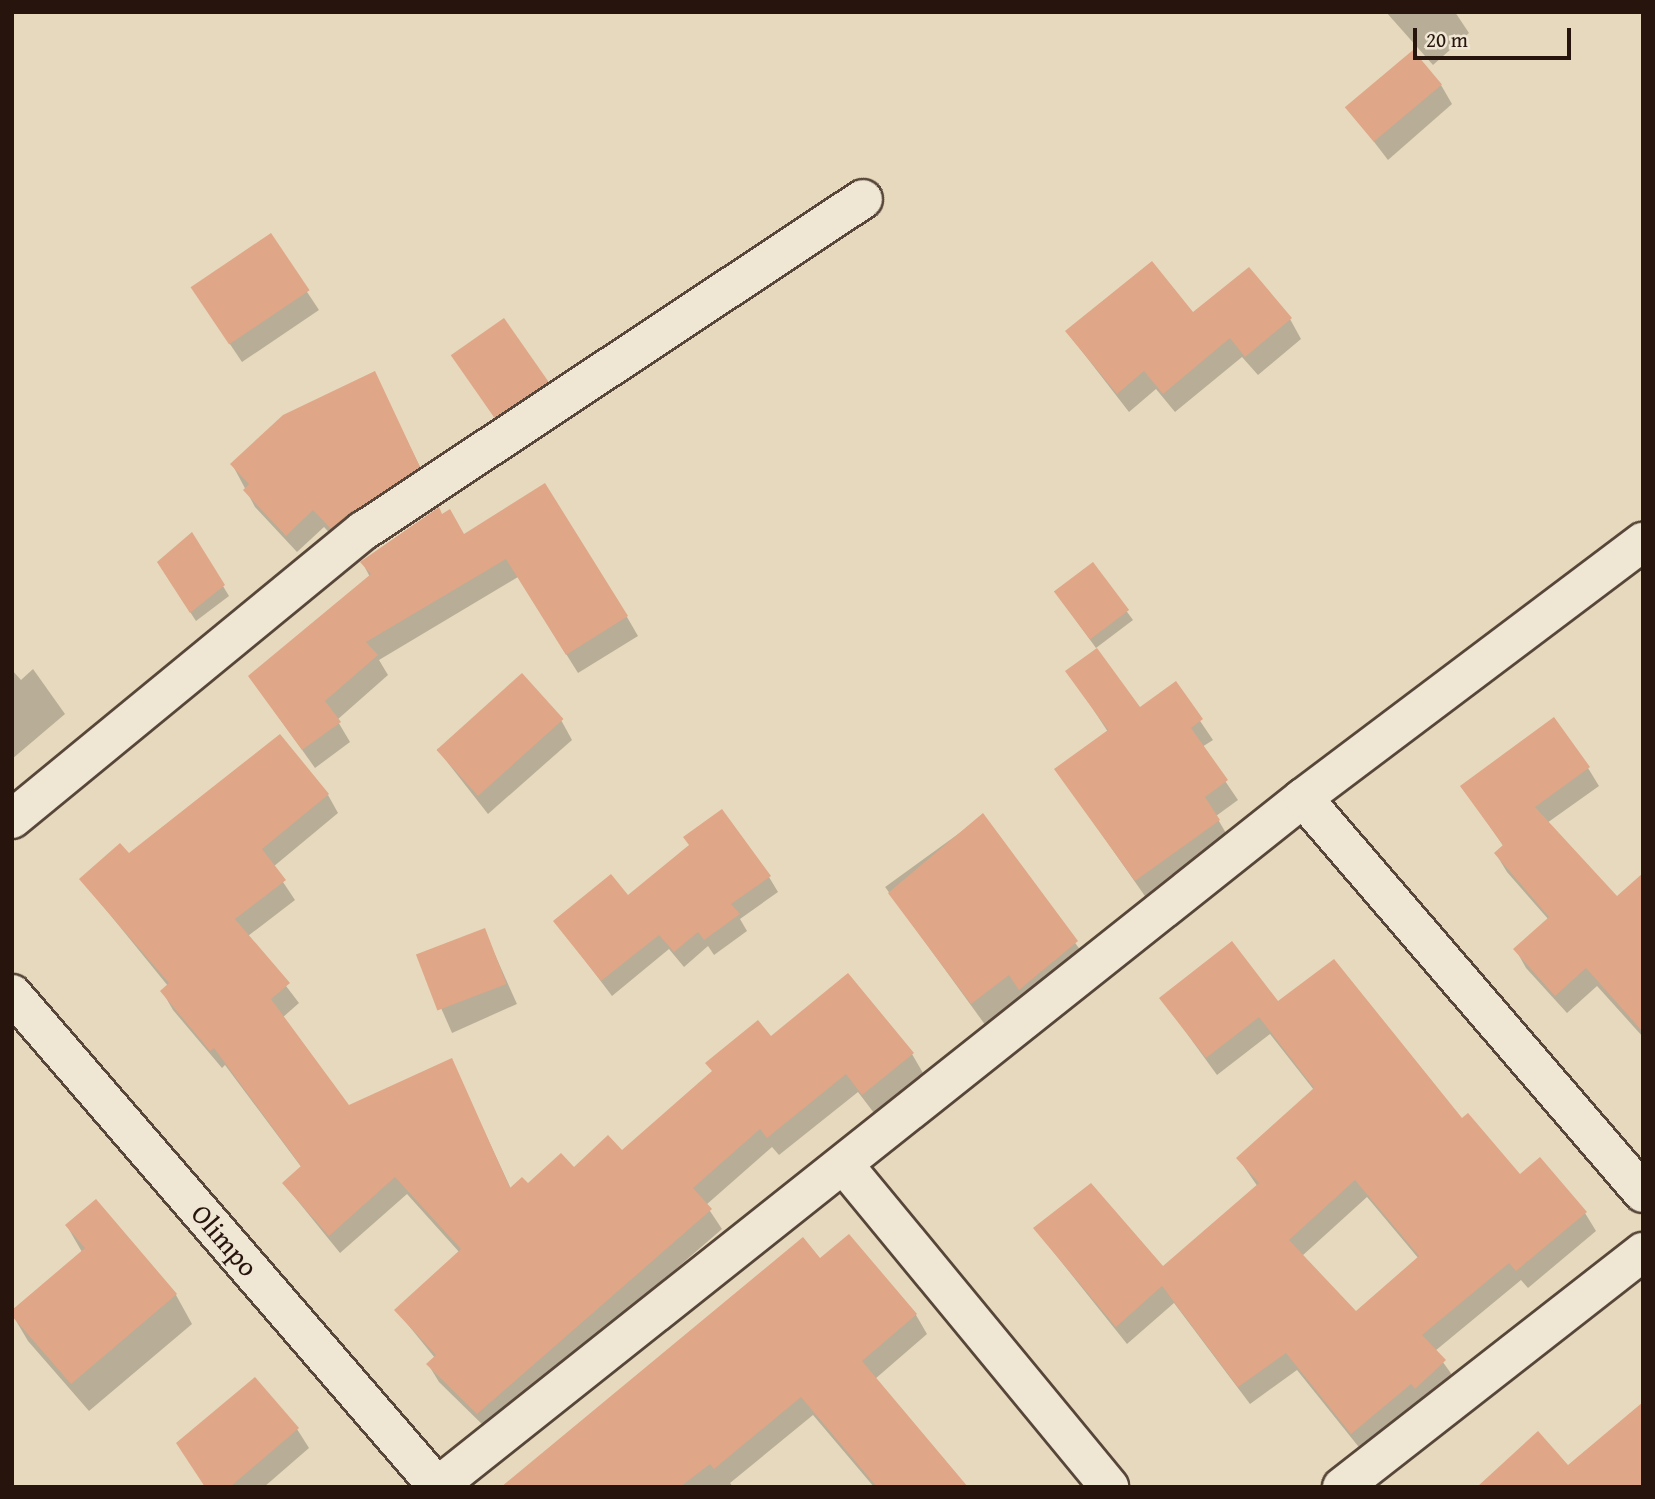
<!DOCTYPE html>
<style>
body{margin:0}
#map{position:relative;width:1655px;height:1499px;overflow:hidden;background:#e7d9bd;font-family:"Gentium Book Plus",serif}
div>[style]{position:absolute}
[style*='--x']{left:calc(var(--x)*1px);top:calc(var(--y)*1px);width:calc(var(--w)*1px);rotate:calc(var(--a)*1deg)}
.shadow>*{inset:0;background:#0003;transform-origin:0 0}
.building>*{inset:0;background:#dfa688;transform-origin:0 0}
.roads{filter:drop-shadow(2px 0 #574639) drop-shadow(-2px 0 #574639) drop-shadow(0 2px #574639) drop-shadow(0 -2px #574639)}
.minor>*{height:38px;margin:-19px;padding:0 19px;transform-origin:19px;border-radius:19px;background:#efe6d4}
span{translate:-50% -50%;white-space:nowrap;text-align:center;line-height:1.15;-webkit-text-stroke:5px #efe6d4;paint-order:stroke}
.street-label{font-size:28px;color:#27150d}
.frame{position:absolute;inset:0;border:14px solid #27150d;pointer-events:none}
.scale{position:absolute;left:1413px;top:28px;width:158px;height:32px;box-sizing:border-box;border:4px solid #27150d;border-top:0;padding-left:9px;font-size:21px;line-height:24px;white-space:nowrap;color:#27150d;-webkit-text-stroke:5px #efe6d4;paint-order:stroke}
</style>
<div id="map">
<div class="shadow">
<i style="clip-path:polygon(1386px 12px,1455px 12px,1469px 33px,1433px 65px)"></i>
<i style="clip-path:polygon(1441px 85px,1452px 104px,1388px 160px,1348px 108px)"></i>
<i style="clip-path:polygon(270px 236px,319px 310px,242px 362px,205px 307px)"></i>
<i style="clip-path:polygon(1193px 314px,1290px 319px,1301px 339px,1258px 375px,1242px 357px,1175px 412px,1156px 389px,1129px 412px,1067px 332px)"></i>
<i style="clip-path:polygon(453px 356px,547px 383px,558px 402px,507px 436px)"></i>
<i style="clip-path:polygon(374px 374px,429px 485px,342px 546px,324px 527px,297px 552px,255px 507px,232px 464px)"></i>
<i style="clip-path:polygon(442px 516px,464px 536px,627px 617px,638px 636px,578px 673px,518px 577px,379px 660px,388px 675px,337px 720px,350px 742px,315px 768px,250px 677px,370px 577px,362px 562px)"></i>
<i style="clip-path:polygon(192px 535px,229px 596px,196px 621px,164px 572px)"></i>
<i style="clip-path:polygon(1092px 564px,1133px 620px,1096px 648px,1061px 600px)"></i>
<i style="clip-path:polygon(33px 669px,65px 714px,12px 759px,12px 670px,21px 680px)"></i>
<i style="clip-path:polygon(1068px 671px,1140px 709px,1175px 684px,1213px 740px,1202px 747px,1238px 800px,1216px 816px,1230px 840px,1147px 899px,1056px 769px,1108px 732px)"></i>
<i style="clip-path:polygon(561px 720px,572px 740px,488px 814px,437px 749px)"></i>
<i style="clip-path:polygon(1588px 768px,1599px 786px,1547px 823px,1617px 899px,1643px 875px,1643px 1037px,1597px 986px,1567px 1013px,1526px 968px,1516px 950px,1549px 920px,1507px 872px,1496px 854px,1504px 847px,1462px 786px)"></i>
<i style="clip-path:polygon(328px 795px,338px 813px,273px 867px,295px 900px,248px 936px,299px 1003px,282px 1018px,349px 1108px,451px 1060px,511px 1189px,622px 1153px,771px 1038px,912px 1054px,923px 1073px,874px 1113px,858px 1092px,779px 1155px,772px 1147px,706px 1205px,722px 1229px,489px 1431px,439px 1382px,428px 1364px,435px 1358px,396px 1310px,460px 1253px,407px 1194px,340px 1253px,284px 1184px,302px 1168px,225px 1065px,222px 1068px,173px 1010px,162px 991px,168px 986px,81px 879px,128px 856px)"></i>
<i style="left:983px;top:816px;width:189px;height:121px;rotate:54deg"></i>
<i style="clip-path:polygon(769px 877px,778px 892px,740px 919px,747px 931px,714px 955px,708px 946px,684px 967px,669px 949px,612px 996px,555px 921px,628px 897px)"></i>
<i style="left:484px;top:930px;width:81px;height:71px;rotate:66deg"></i>
<i style="clip-path:polygon(evenodd,1161px 998px,1278px 1004px,1462px 1120px,1520px 1177px,1585px 1213px,1596px 1231px,1528px 1288px,1521px 1280px,1435px 1351px,1455px 1379px,1362px 1451px,1297px 1370px,1250px 1404px,1174px 1303px,1127px 1344px,1035px 1229px,1163px 1268px,1258px 1187px,1238px 1158px,1314px 1090px,1270px 1034px,1217px 1075px,1161px 998px,1367px 1197px,1419px 1259px,1356px 1314px,1302px 1256px,1367px 1197px)"></i>
<i style="clip-path:polygon(96px 1202px,176px 1295px,192px 1324px,89px 1411px,28px 1341px,12px 1314px,82px 1252px,67px 1226px)"></i>
<i style="clip-path:polygon(820px 1260px,916px 1315px,927px 1334px,875px 1379px,965px 1487px,874px 1487px,813px 1415px,730px 1483px,733px 1487px,538px 1487px)"></i>
<i style="clip-path:polygon(297px 1429px,309px 1448px,264px 1487px,206px 1487px)"></i>
</div>
<div class="building">
<i style="left:1413px;top:50px;width:45px;height:89px;rotate:50deg"></i>
<i style="left:271px;top:233px;width:69px;height:97px;rotate:56deg"></i>
<i style="clip-path:polygon(1152px 261px,1193px 312px,1249px 267px,1292px 318px,1245px 357px,1230px 338px,1163px 394px,1144px 371px,1117px 394px,1065px 331px)"></i>
<i style="left:504px;top:318px;width:78px;height:65px;rotate:55deg"></i>
<i style="clip-path:polygon(375px 371px,420px 467px,331px 529px,313px 510px,286px 536px,243px 490px,249px 484px,230px 464px,283px 415px)"></i>
<i style="clip-path:polygon(545px 483px,628px 616px,566px 655px,506px 559px,366px 642px,378px 655px,325px 701px,341px 722px,302px 750px,248px 676px,371px 574px,360px 562px,439px 507px,442px 514px,450px 509px,464px 534px)"></i>
<i style="clip-path:polygon(192px 532px,225px 585px,190px 613px,157px 562px)"></i>
<i style="left:1093px;top:562px;width:60px;height:49px;rotate:53deg"></i>
<i style="clip-path:polygon(1097px 648px,1140px 707px,1176px 681px,1203px 719px,1191px 728px,1228px 780px,1205px 797px,1220px 820px,1135px 881px,1054px 769px,1108px 730px,1065px 671px)"></i>
<i style="left:522px;top:673px;width:62px;height:115px;rotate:48deg"></i>
<i style="clip-path:polygon(1554px 717px,1590px 767px,1535px 807px,1617px 896px,1643px 873px,1643px 1032px,1586px 968px,1555px 996px,1513px 949px,1549px 917px,1494px 853px,1503px 845px,1460px 786px)"></i>
<i style="clip-path:polygon(280px 734px,329px 794px,262px 849px,286px 880px,235px 919px,290px 983px,271px 999px,349px 1105px,452px 1058px,510px 1188px,522px 1177px,528px 1183px,561px 1153px,574px 1167px,608px 1135px,622px 1150px,712px 1071px,705px 1063px,758px 1020px,771px 1036px,848px 973px,914px 1053px,862px 1095px,846px 1074px,767px 1138px,760px 1129px,693px 1188px,712px 1209px,477px 1414px,426px 1364px,436px 1355px,394px 1310px,461px 1249px,395px 1177px,329px 1236px,282px 1183px,301px 1166px,214px 1048px,210px 1051px,160px 991px,169px 983px,79px 879px,120px 843px,129px 853px)"></i>
<i style="clip-path:polygon(722px 809px,771px 876px,731px 904px,740px 914px,704px 940px,698px 932px,674px 952px,659px 935px,601px 981px,553px 921px,611px 874px,628px 895px,689px 845px,683px 837px)"></i>
<i style="clip-path:polygon(983px 813px,1078px 941px,1019px 990px,1009px 975px,971px 1004px,888px 893px)"></i>
<i style="left:485px;top:928px;width:60px;height:74px;rotate:69deg"></i>
<i style="clip-path:polygon(evenodd,1232px 941px,1278px 1001px,1334px 959px,1462px 1118px,1468px 1113px,1520px 1174px,1540px 1157px,1587px 1212px,1516px 1271px,1509px 1263px,1422px 1335px,1446px 1360px,1415px 1389px,1411px 1384px,1351px 1434px,1286px 1353px,1238px 1387px,1162px 1286px,1116px 1327px,1033px 1228px,1091px 1183px,1163px 1266px,1259px 1183px,1236px 1158px,1314px 1088px,1259px 1017px,1206px 1058px,1159px 998px,1232px 941px,1355px 1180px,1419px 1256px,1356px 1311px,1289px 1240px,1355px 1180px)"></i>
<i style="clip-path:polygon(96px 1199px,177px 1294px,71px 1384px,12px 1316px,12px 1310px,85px 1248px,65px 1225px)"></i>
<i style="clip-path:polygon(849px 1234px,917px 1314px,862px 1361px,968px 1487px,877px 1487px,801px 1397px,714px 1469px,710px 1464px,680px 1487px,501px 1487px,803px 1237px,820px 1258px)"></i>
<i style="clip-path:polygon(255px 1377px,299px 1428px,230px 1487px,205px 1487px,176px 1443px)"></i>
<i style="clip-path:polygon(1643px 1402px,1643px 1487px,1477px 1487px,1538px 1431px,1568px 1465px)"></i>
</div>
<div class="roads">
<div class="minor">
<i style="--x:1303;--y:798;--w:521;--a:49.28"></i>
<i style="--x:12;--y:819;--w:454;--a:-39.4"></i>
<i style="--x:363;--y:531;--w:600;--a:-33.58"></i>
<i style="--x:12;--y:994;--w:652;--a:49.17"></i>
<i style="--x:844;--y:1165;--w:417;--a:50.5"></i>
<i style="--x:438;--y:1486;--w:1105;--a:-38.5"></i>
<i style="--x:1303;--y:798;--w:426;--a:-37"></i>
<i style="--x:1342;--y:1487;--w:382;--a:-38"></i>
</div>
</div>
<div class="street-label">
<span style="left:225px;top:1240px;rotate:49deg">Olimpo</span>
</div>
<div class="frame"></div>
<div class="scale">20 m</div>
</div>
